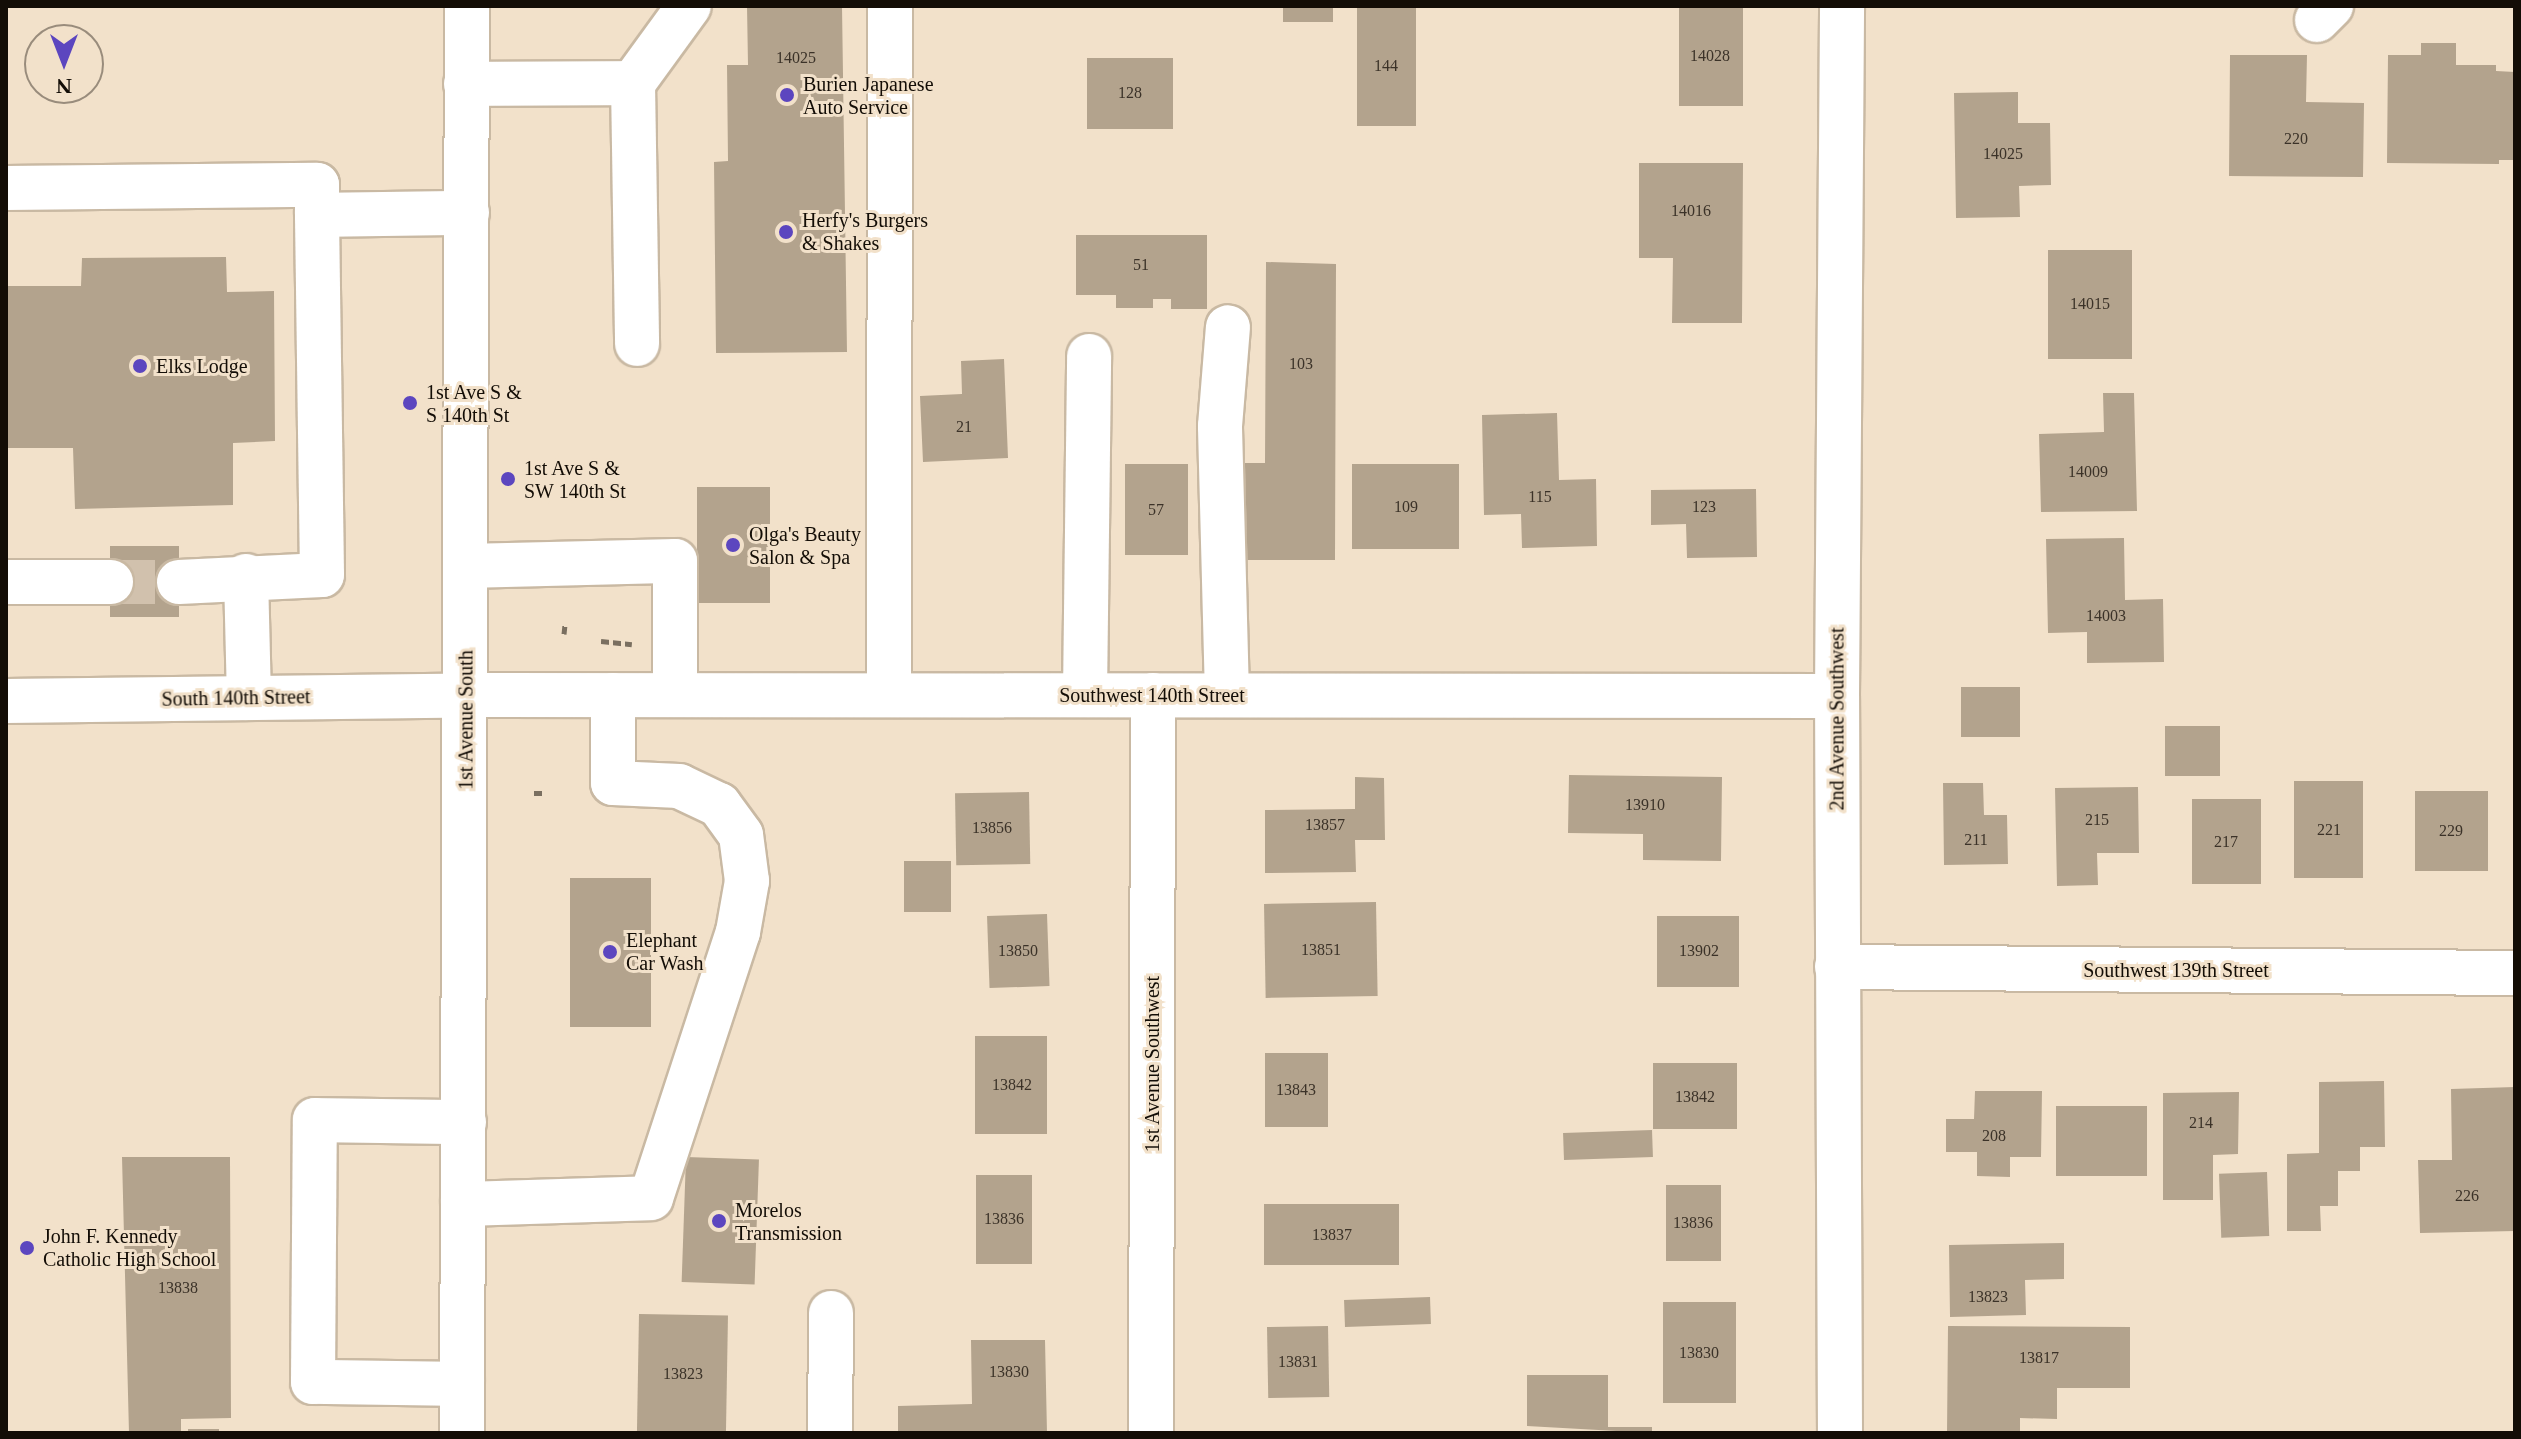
<!DOCTYPE html>
<style>
body{margin:0}
#map{position:relative;width:2521px;height:1439px;overflow:hidden;background:#f2e1ca;font-family:Georgia,serif}
div>[style]{position:absolute}
[style*='--x']{left:calc(var(--x)*1px);top:calc(var(--y)*1px);width:calc(var(--w)*1px);rotate:calc(var(--a)*1deg)}
.building>*{inset:0;background:#b3a38d;transform-origin:0 0}
.minor-tunnel>*{height:44px;margin-top:-22px;transform-origin:0;background:repeating-linear-gradient(90deg,#d1c1ad 0 44px,transparent 0 66px)}
.path>*{height:5px;margin-top:-2.5px;transform-origin:0;background:repeating-linear-gradient(90deg,#7a6f60 0 8px,transparent 0 12px)}
.roads{filter:drop-shadow(2px 0 #c9b9a3) drop-shadow(-2px 0 #c9b9a3) drop-shadow(0 2px #c9b9a3) drop-shadow(0 -2px #c9b9a3)}
.minor>*{height:44px;margin:-22px;padding:0 22px;transform-origin:22px;border-radius:22px;background:#fff}
.major>*{height:44px;margin:-22px;padding:0 22px;transform-origin:22px;border-radius:22px;background:#fff}
.dots>*{width:22px;height:22px;translate:-50% -50%;box-sizing:border-box;border:4px solid #f2e1ca;border-radius:50%}
span{translate:-50% -50%;white-space:nowrap;text-align:center;line-height:1.15;-webkit-text-stroke:6px #f2e1ca;paint-order:stroke}
.number-label{font-size:16px;color:#3b3228}
.number-label span{-webkit-text-stroke-width:0}
.poi-label{font-size:20px;color:#130d06}
.left{translate:0 -50%;text-align:left}
.street-label{font-size:20px;color:#130d06}
.frame{position:absolute;inset:0;border:8px solid #130d06;pointer-events:none}
.north{position:absolute;left:24px;top:24px;width:80px;height:80px;box-sizing:border-box;background:#f2e1ca;border:2px solid #998c7c;border-radius:50%;rotate:180deg;font-size:22px;font-weight:700;line-height:32px;text-align:center;color:#130d06}
.north::after{content:'';display:block;margin:auto;width:28px;height:36px;background:#5c46bf;clip-path:polygon(50% 0,100% 100%,50% 72%,0 100%)}
</style>
<div id="map">
<div class="building">
<i style="clip-path:polygon(747px 6px,842px 6px,847px 352px,716px 353px,714px 162px,728px 161px,727px 65px,748px 65px)"></i>
<i style="left:1283px;top:6px;width:50px;height:16px"></i>
<i style="left:1357px;top:6px;width:59px;height:120px"></i>
<i style="left:1679px;top:6px;width:64px;height:100px"></i>
<i style="clip-path:polygon(2421px 43px,2456px 43px,2456px 65px,2496px 65px,2496px 71px,2515px 72px,2515px 160px,2499px 160px,2499px 164px,2387px 163px,2388px 55px,2421px 55px)"></i>
<i style="clip-path:polygon(2230px 55px,2307px 55px,2306px 102px,2364px 103px,2363px 177px,2229px 176px)"></i>
<i style="left:1087px;top:58px;width:86px;height:71px"></i>
<i style="clip-path:polygon(2018px 92px,2018px 123px,2050px 123px,2051px 185px,2019px 186px,2020px 217px,1956px 218px,1954px 93px)"></i>
<i style="clip-path:polygon(1639px 163px,1743px 163px,1742px 323px,1672px 323px,1673px 258px,1639px 258px)"></i>
<i style="clip-path:polygon(1076px 235px,1207px 235px,1207px 309px,1171px 309px,1171px 299px,1153px 299px,1153px 308px,1116px 308px,1116px 295px,1076px 295px)"></i>
<i style="left:2048px;top:250px;width:84px;height:109px"></i>
<i style="clip-path:polygon(226px 257px,227px 292px,274px 291px,275px 441px,233px 443px,233px 505px,75px 509px,73px 448px,6px 448px,6px 286px,81px 286px,82px 258px)"></i>
<i style="clip-path:polygon(1266px 262px,1336px 264px,1335px 560px,1228px 560px,1229px 463px,1265px 463px)"></i>
<i style="clip-path:polygon(1004px 359px,1008px 458px,923px 462px,920px 396px,962px 394px,961px 361px)"></i>
<i style="clip-path:polygon(2103px 393px,2134px 393px,2137px 511px,2041px 512px,2039px 434px,2104px 432px)"></i>
<i style="clip-path:polygon(1557px 413px,1559px 480px,1596px 479px,1597px 546px,1522px 548px,1521px 514px,1484px 515px,1482px 415px)"></i>
<i style="left:1125px;top:464px;width:63px;height:91px"></i>
<i style="left:1352px;top:464px;width:107px;height:85px"></i>
<i style="left:697px;top:487px;width:73px;height:116px"></i>
<i style="clip-path:polygon(1756px 489px,1757px 557px,1687px 558px,1686px 524px,1651px 525px,1651px 490px)"></i>
<i style="clip-path:polygon(2124px 538px,2125px 600px,2163px 599px,2164px 662px,2087px 663px,2087px 632px,2048px 633px,2046px 539px)"></i>
<i style="left:110px;top:546px;width:69px;height:71px"></i>
<i style="left:2020px;top:687px;width:50px;height:59px;rotate:90deg"></i>
<i style="left:2165px;top:726px;width:55px;height:50px"></i>
<i style="clip-path:polygon(1569px 775px,1722px 777px,1721px 861px,1643px 860px,1643px 834px,1568px 833px)"></i>
<i style="clip-path:polygon(1355px 777px,1384px 778px,1385px 840px,1355px 840px,1356px 872px,1265px 873px,1265px 810px,1355px 809px)"></i>
<i style="left:2294px;top:781px;width:69px;height:97px"></i>
<i style="clip-path:polygon(1943px 783px,1983px 783px,1984px 815px,2007px 815px,2008px 864px,1944px 865px)"></i>
<i style="clip-path:polygon(2138px 787px,2139px 853px,2097px 853px,2098px 885px,2057px 886px,2055px 788px)"></i>
<i style="left:2415px;top:791px;width:73px;height:80px"></i>
<i style="left:1029px;top:792px;width:72px;height:74px;rotate:89deg"></i>
<i style="left:2192px;top:799px;width:69px;height:85px"></i>
<i style="left:904px;top:861px;width:47px;height:51px"></i>
<i style="left:570px;top:878px;width:81px;height:149px"></i>
<i style="left:1376px;top:902px;width:94px;height:112px;rotate:89deg"></i>
<i style="left:1047px;top:914px;width:72px;height:60px;rotate:88deg"></i>
<i style="left:1657px;top:916px;width:82px;height:71px"></i>
<i style="left:975px;top:1036px;width:72px;height:98px"></i>
<i style="left:1265px;top:1053px;width:63px;height:74px"></i>
<i style="left:1737px;top:1063px;width:66px;height:84px;rotate:90deg"></i>
<i style="clip-path:polygon(2384px 1081px,2385px 1147px,2360px 1147px,2360px 1171px,2338px 1171px,2338px 1206px,2320px 1206px,2321px 1231px,2287px 1231px,2287px 1154px,2319px 1153px,2319px 1082px)"></i>
<i style="clip-path:polygon(2515px 1087px,2515px 1231px,2420px 1233px,2418px 1160px,2452px 1160px,2451px 1089px)"></i>
<i style="clip-path:polygon(1975px 1091px,2042px 1091px,2041px 1157px,2010px 1157px,2010px 1177px,1977px 1176px,1977px 1152px,1946px 1152px,1946px 1119px,1974px 1119px)"></i>
<i style="clip-path:polygon(2239px 1092px,2238px 1154px,2213px 1155px,2213px 1200px,2163px 1200px,2163px 1093px)"></i>
<i style="left:2056px;top:1106px;width:91px;height:70px"></i>
<i style="left:1652px;top:1130px;width:27px;height:89px;rotate:88deg"></i>
<i style="clip-path:polygon(122px 1157px,230px 1157px,231px 1418px,181px 1419px,181px 1433px,129px 1433px)"></i>
<i style="left:686px;top:1157px;width:73px;height:125px;rotate:2deg"></i>
<i style="left:2267px;top:1172px;width:64px;height:48px;rotate:88deg"></i>
<i style="left:976px;top:1175px;width:56px;height:89px"></i>
<i style="left:1666px;top:1185px;width:55px;height:76px"></i>
<i style="left:1399px;top:1204px;width:61px;height:135px;rotate:90deg"></i>
<i style="clip-path:polygon(2064px 1243px,2064px 1279px,2025px 1280px,2026px 1315px,1950px 1317px,1949px 1245px)"></i>
<i style="left:1430px;top:1297px;width:27px;height:86px;rotate:88deg"></i>
<i style="left:1663px;top:1302px;width:73px;height:101px"></i>
<i style="left:639px;top:1314px;width:89px;height:119px;rotate:1deg"></i>
<i style="left:1328px;top:1326px;width:71px;height:61px;rotate:89deg"></i>
<i style="clip-path:polygon(1948px 1326px,2130px 1327px,2130px 1388px,2057px 1388px,2057px 1419px,2020px 1418px,2020px 1433px,1947px 1433px)"></i>
<i style="clip-path:polygon(971px 1340px,1045px 1340px,1047px 1433px,898px 1433px,898px 1406px,972px 1404px)"></i>
<i style="clip-path:polygon(1527px 1375px,1608px 1375px,1608px 1427px,1652px 1427px,1652px 1433px,1527px 1426px)"></i>
<i style="left:188px;top:1429px;width:31px;height:4px"></i>
</div>
<div class="minor-tunnel">
<i style="--x:111;--y:582;--w:68;--a:0"></i>
</div>
<div class="path">
<i style="--x:564;--y:634;--w:10;--a:-84"></i>
<i style="--x:601;--y:641;--w:31;--a:6"></i>
<i style="--x:534;--y:793;--w:8;--a:0"></i>
</div>
<div class="roads">
<div class="minor">
<i style="--x:2317;--y:20;--w:20;--a:-45"></i>
<i style="--x:633;--y:83;--w:261;--a:89.1"></i>
<i style="--x:466;--y:84;--w:167;--a:-0.3"></i>
<i style="--x:633;--y:83;--w:95;--a:-54"></i>
<i style="--x:6;--y:188;--w:311;--a:-0.6"></i>
<i style="--x:317;--y:185;--w:30;--a:90"></i>
<i style="--x:467;--y:566;--w:208;--a:-1.4"></i>
<i style="--x:675;--y:561;--w:134;--a:90"></i>
<i style="--x:246;--y:576;--w:122;--a:88.6"></i>
<i style="--x:6;--y:582;--w:105;--a:0"></i>
<i style="--x:179;--y:582;--w:143;--a:-2.8"></i>
<i style="--x:322;--y:575;--w:360;--a:-90.8"></i>
<i style="--x:317;--y:215;--w:150;--a:-0.8"></i>
<i style="--x:889;--y:695;--w:689;--a:-89.92"></i>
<i style="--x:1085;--y:695;--w:339;--a:-89.3"></i>
<i style="--x:1227;--y:695;--w:269;--a:-91.5"></i>
<i style="--x:1220;--y:426;--w:99;--a:-85.4"></i>
<i style="--x:6;--y:701;--w:460;--a:-0.7"></i>
<i style="--x:466;--y:695;--w:1371;--a:0.04"></i>
<i style="--x:1837;--y:967;--w:678;--a:0.51"></i>
<i style="--x:463;--y:1204;--w:188;--a:-1.8"></i>
<i style="--x:651;--y:1198;--w:280;--a:-71.9"></i>
<i style="--x:738;--y:932;--w:52;--a:-80"></i>
<i style="--x:747;--y:881;--w:46;--a:-97.4"></i>
<i style="--x:741;--y:835;--w:37;--a:-126"></i>
<i style="--x:719;--y:805;--w:44;--a:-154.6"></i>
<i style="--x:679;--y:786;--w:66;--a:-177.4"></i>
<i style="--x:613;--y:783;--w:88;--a:-90"></i>
<i style="--x:462;--y:1384;--w:149;--a:-179.2"></i>
<i style="--x:313;--y:1382;--w:262;--a:-89.6"></i>
<i style="--x:315;--y:1120;--w:149;--a:0.8"></i>
<i style="--x:830;--y:1433;--w:120;--a:-89.5"></i>
<i style="--x:1151;--y:1433;--w:738;--a:-89.84"></i>
<i style="--x:1840;--y:1433;--w:737;--a:-90.23"></i>
<i style="--x:1837;--y:696;--w:690;--a:-89.58"></i>
</div>
<div class="major">
<i style="--x:462;--y:1433;--w:1427;--a:-89.8"></i>
</div>
</div>
<div class="dots">
<i style="left:787px;top:95px;background:#5c46bf"></i>
<i style="left:786px;top:232px;background:#5c46bf"></i>
<i style="left:140px;top:366px;background:#5c46bf"></i>
<i style="left:410px;top:403px;background:#5c46bf"></i>
<i style="left:508px;top:479px;background:#5c46bf"></i>
<i style="left:733px;top:545px;background:#5c46bf"></i>
<i style="left:610px;top:952px;background:#5c46bf"></i>
<i style="left:719px;top:1221px;background:#5c46bf"></i>
<i style="left:27px;top:1248px;background:#5c46bf"></i>
</div>
<div class="number-label">
<span style="left:1710px;top:56px">14028</span>
<span style="left:796px;top:58px">14025</span>
<span style="left:1386px;top:66px">144</span>
<span style="left:1130px;top:93px">128</span>
<span style="left:2296px;top:139px">220</span>
<span style="left:2003px;top:154px">14025</span>
<span style="left:1691px;top:211px">14016</span>
<span style="left:1141px;top:265px">51</span>
<span style="left:2090px;top:304px">14015</span>
<span style="left:1301px;top:364px">103</span>
<span style="left:964px;top:427px">21</span>
<span style="left:2088px;top:472px">14009</span>
<span style="left:1540px;top:497px">115</span>
<span style="left:1406px;top:507px">109</span>
<span style="left:1704px;top:507px">123</span>
<span style="left:1156px;top:510px">57</span>
<span style="left:2106px;top:616px">14003</span>
<span style="left:1645px;top:805px">13910</span>
<span style="left:2097px;top:820px">215</span>
<span style="left:1325px;top:825px">13857</span>
<span style="left:992px;top:828px">13856</span>
<span style="left:2329px;top:830px">221</span>
<span style="left:2451px;top:831px">229</span>
<span style="left:1976px;top:840px">211</span>
<span style="left:2226px;top:842px">217</span>
<span style="left:1321px;top:950px">13851</span>
<span style="left:1018px;top:951px">13850</span>
<span style="left:1699px;top:951px">13902</span>
<span style="left:1012px;top:1085px">13842</span>
<span style="left:1296px;top:1090px">13843</span>
<span style="left:1695px;top:1097px">13842</span>
<span style="left:2201px;top:1123px">214</span>
<span style="left:1994px;top:1136px">208</span>
<span style="left:2467px;top:1196px">226</span>
<span style="left:1004px;top:1219px">13836</span>
<span style="left:1693px;top:1223px">13836</span>
<span style="left:1332px;top:1235px">13837</span>
<span style="left:178px;top:1288px">13838</span>
<span style="left:1988px;top:1297px">13823</span>
<span style="left:1699px;top:1353px">13830</span>
<span style="left:2039px;top:1358px">13817</span>
<span style="left:1298px;top:1362px">13831</span>
<span style="left:1009px;top:1372px">13830</span>
<span style="left:683px;top:1374px">13823</span>
</div>
<div class="poi-label">
<span class="left" style="left:803px;top:96px">Burien Japanese<br>Auto Service</span>
<span class="left" style="left:802px;top:232px">Herfy's Burgers<br>&amp; Shakes</span>
<span class="left" style="left:156px;top:366px">Elks Lodge</span>
<span class="left" style="left:426px;top:404px">1st Ave S &amp;<br>S 140th St</span>
<span class="left" style="left:524px;top:480px">1st Ave S &amp;<br>SW 140th St</span>
<span class="left" style="left:749px;top:546px">Olga's Beauty<br>Salon &amp; Spa</span>
<span class="left" style="left:626px;top:952px">Elephant<br>Car Wash</span>
<span class="left" style="left:735px;top:1222px">Morelos<br>Transmission</span>
<span class="left" style="left:43px;top:1248px">John F. Kennedy<br>Catholic High School</span>
</div>
<div class="street-label">
<span style="left:1152px;top:695px">Southwest 140th Street</span>
<span style="left:236px;top:698px;rotate:-1deg">South 140th Street</span>
<span style="left:1837px;top:719px;rotate:-90deg">2nd Avenue Southwest</span>
<span style="left:466px;top:720px;rotate:-90deg">1st Avenue South</span>
<span style="left:2176px;top:970px">Southwest 139th Street</span>
<span style="left:1152px;top:1064px;rotate:-90deg">1st Avenue Southwest</span>
</div>
<div class="frame"></div>
<div class="north">N</div>
</div>
